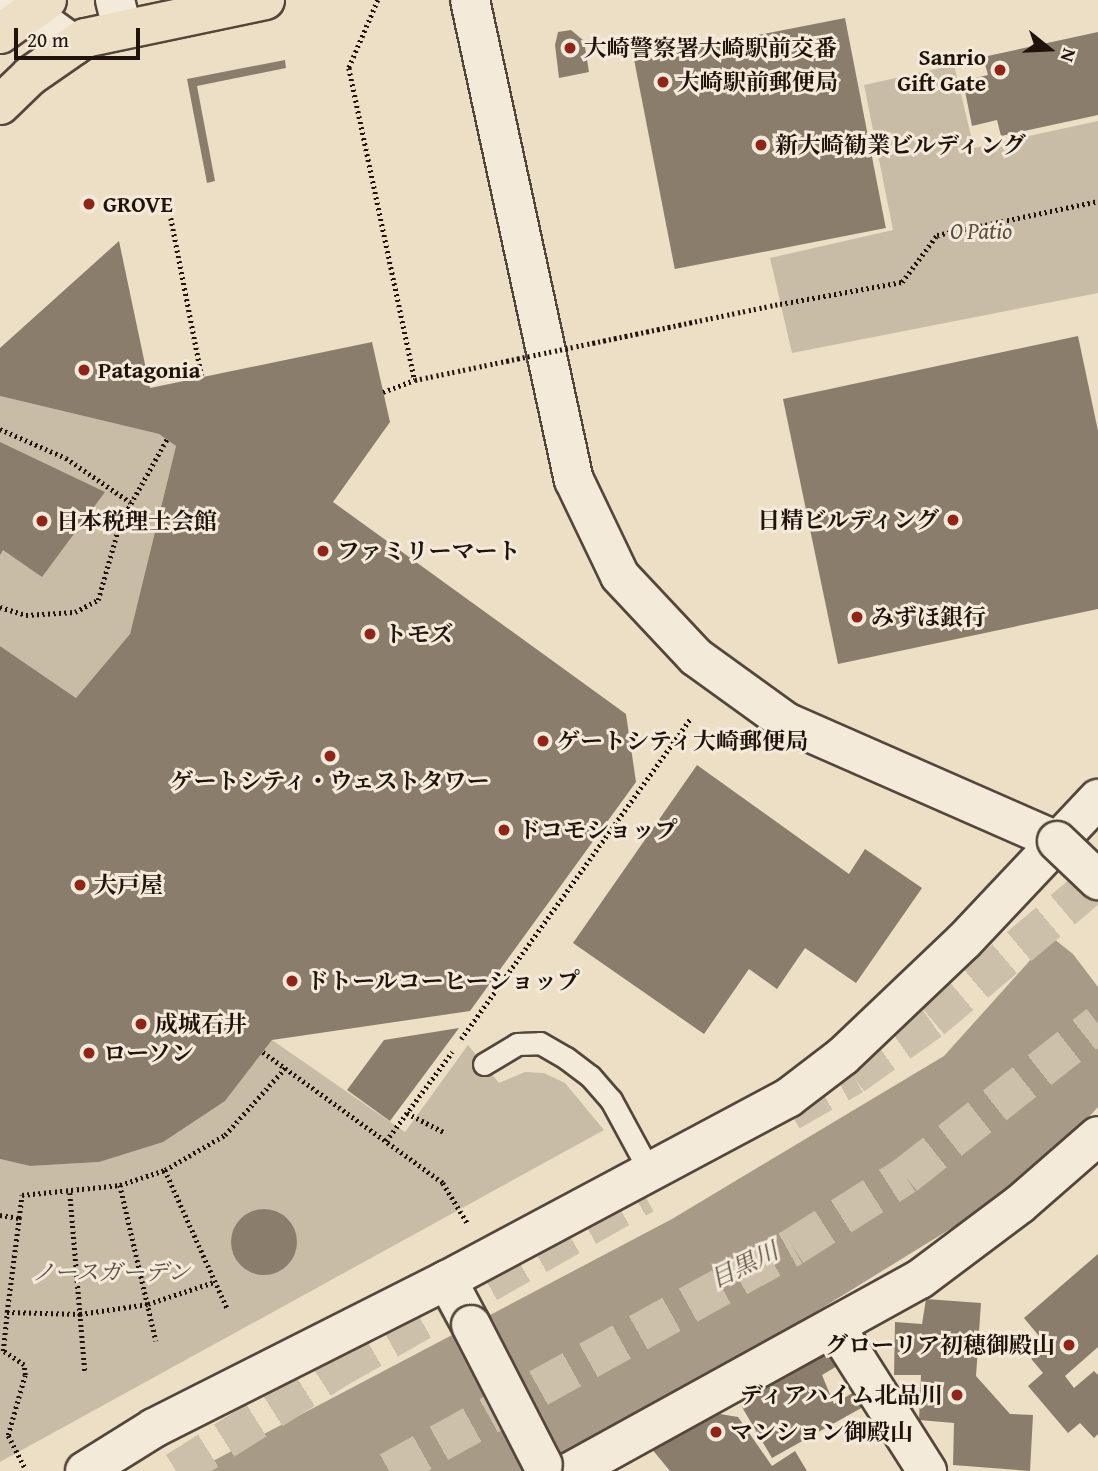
<!DOCTYPE html>
<meta charset="utf-8">
<style>
body{margin:0}
#map{position:relative;width:1098px;height:1471px;overflow:hidden;background:#ecdfc6;font-family:"Gentium Book Plus","Noto Serif JP",serif}
div>[style]{position:absolute}
[style*='--x']{left:calc(var(--x)*1px);top:calc(var(--y)*1px);width:calc(var(--w)*1px);rotate:calc(var(--a)*1deg)}
.green>*{inset:0;background:#c9bca6}
.water>*{inset:0;background:#a79a86}
.pier>*{inset:0;background:#ecdfc6}
.building>*{inset:0;background:#8a7d6c;transform-origin:0 0}
.round{border-radius:50%}
.motorway-tunnel>*{height:38px;margin-top:-19px;transform-origin:0;background:repeating-linear-gradient(90deg,#cdc0aa 0 38px,transparent 0 57px)}
.path>*{height:4.5px;margin-top:-2.25px;transform-origin:0;background:repeating-linear-gradient(90deg,#20130b 0 2px,transparent 0 5.5px)}
.roads{filter:drop-shadow(2px 0 #53463a) drop-shadow(-2px 0 #53463a) drop-shadow(0 2px #53463a) drop-shadow(0 -2px #53463a)}
.service>*{height:21px;margin:-10.5px;padding:0 10.5px;transform-origin:10.5px;border-radius:10.5px;background:#f3eada}
.minor>*{height:38px;margin:-19px;padding:0 19px;transform-origin:19px;border-radius:19px;background:#f3eada}
.tertiary>*{height:38px;margin:-19px;padding:0 19px;transform-origin:19px;border-radius:19px;background:#f3eada}
.primary>*{height:38px;margin:-19px;padding:0 19px;transform-origin:19px;border-radius:19px;background:#ecdfc6}
.path-bridge>*{height:4.5px;margin-top:-2.25px;transform-origin:0;background:repeating-linear-gradient(90deg,#20130b 0 2px,transparent 0 5.5px)}
.bridges{filter:drop-shadow(2px 0 #53463a) drop-shadow(-2px 0 #53463a) drop-shadow(0 2px #53463a) drop-shadow(0 -2px #53463a)}
.minor-bridge>*{height:38px;margin:-19px;padding:0 19px;transform-origin:19px;border-radius:19px;background:#f3eada}
.tertiary-bridge>*{height:38px;margin:-19px;padding:0 19px;transform-origin:19px;border-radius:19px;background:#f3eada}
.dots>*{width:19px;height:19px;translate:-50% -50%;box-sizing:border-box;border:4px solid #f3eada;border-radius:50%}
span{translate:-50% -50%;white-space:nowrap;text-align:center;line-height:1.15;-webkit-text-stroke:6px #f3eada;paint-order:stroke}
.poi-label{font-size:23px;color:#20130b;font-weight:700}
.left{translate:0 -50%;text-align:left}
.right{translate:-100% -50%;text-align:right}
.park-label{font-size:23px;color:#5b4e41;font-style:italic}
.water-label{font-size:24px;color:#5d5042;font-style:italic}
.north{position:absolute;left:1014px;top:14px;width:70px;height:70px;-webkit-text-stroke:5px #f3eada;paint-order:stroke;rotate:108deg;font-size:19px;font-weight:700;line-height:28px;text-align:center;color:#20130b}
.north::after{content:'';display:block;margin:auto;width:24px;height:32px;background:#20130b;clip-path:polygon(50% 0,100% 100%,50% 72%,0 100%)}
.scale{position:absolute;left:14px;top:28px;width:126px;height:32px;box-sizing:border-box;border:4px solid #20130b;border-top:0;padding-left:9px;font-size:21px;line-height:24px;white-space:nowrap;color:#20130b;-webkit-text-stroke:5px #f3eada;paint-order:stroke}
</style>
<div id="map">
<div class="green">
<i style="clip-path:polygon(954px 65px,974px 148px,1098px 121px,1098px 293px,792px 353px,770px 258px,893px 230px,864px 85px)"></i>
<i style="clip-path:polygon(0 396px,159px 434px,176px 446px,130px 634px,76px 698px,0 646px)"></i>
<i style="clip-path:polygon(272px 1040px,405px 1132px,468px 1045px,499px 1083px,525px 1072px,544px 1073px,565px 1083px,604px 1130px,0 1462px,0 1159px,30px 1166px,99px 1162px,225px 1101px)"></i>
</div>
<div class="water">
<i style="clip-path:polygon(1098px 885px,1098px 1107px,1033px 1178px,697px 1385px,530px 1471px,194px 1471px,672px 1219px,944px 1056px)"></i>
</div>
<div class="pier">
<i style="clip-path:polygon(1098px 882px,1098px 987px,1073px 954px,1049px 935px)"></i>
</div>
<div class="building">
<i style="left:845px;top:18px;width:214px;height:215px;rotate:79deg"></i>
<i style="clip-path:polygon(571px 30px,584px 41px,589px 72px,559px 78px,555px 45px,558px 32px)"></i>
<i style="clip-path:polygon(1098px 32px,1098px 115px,1001px 136px,997px 120px,972px 126px,963px 81px,988px 75px,983px 57px)"></i>
<i style="clip-path:polygon(285px 60px,286px 68px,197px 86px,215px 181px,207px 183px,187px 79px)"></i>
<i style="clip-path:polygon(119px 241px,150px 388px,372px 342px,390px 422px,333px 502px,626px 714px,636px 782px,470px 1011px,272px 1040px,225px 1101px,163px 1142px,99px 1162px,30px 1166px,0 1159px,0 646px,76px 698px,130px 634px,176px 446px,159px 434px,0 396px,0 348px)"></i>
<i style="clip-path:polygon(1078px 336px,1098px 431px,1098px 609px,838px 664px,783px 399px)"></i>
<i style="clip-path:polygon(0 442px,105px 492px,42px 577px,3px 550px,0 555px)"></i>
<i style="clip-path:polygon(697px 765px,849px 874px,865px 849px,922px 888px,856px 983px,805px 948px,777px 989px,749px 969px,704px 1034px,573px 943px)"></i>
<i style="clip-path:polygon(459px 1028px,390px 1121px,347px 1090px,384px 1040px)"></i>
<i class="round" style="left:231px;top:1209px;width:66px;height:66px"></i>
<i style="clip-path:polygon(1098px 1254px,1098px 1347px,1065px 1376px,1074px 1388px,1094px 1371px,1098px 1375px,1098px 1434px,1094px 1438px,1080px 1423px,1068px 1433px,1028px 1386px,1043px 1373px,1028px 1355px,1044px 1342px,1024px 1318px)"></i>
<i style="clip-path:polygon(926px 1299px,981px 1303px,976px 1376px,1010px 1414px,1033px 1415px,1030px 1471px,953px 1465px,954px 1423px,919px 1420px,921px 1375px,894px 1375px,895px 1322px,922px 1324px)"></i>
<i style="clip-path:polygon(835px 1346px,844px 1362px,822px 1375px,834px 1404px,864px 1386px,872px 1402px,772px 1458px,739px 1402px)"></i>
<i style="clip-path:polygon(720px 1414px,738px 1417px,772px 1466px,795px 1451px,807px 1471px,670px 1471px,651px 1448px)"></i>
</div>
<div class="motorway-tunnel">
<i style="--x:790;--y:1112;--w:73;--a:-29.7"></i>
<i style="--x:853;--y:1076;--w:97;--a:-35.3"></i>
<i style="--x:932;--y:1020;--w:217;--a:-40.1"></i>
<i style="--x:176;--y:1471;--w:193;--a:-32.3"></i>
<i style="--x:339;--y:1368;--w:351;--a:-29.6"></i>
<i style="--x:389;--y:1471;--w:462;--a:-29"></i>
<i style="--x:793;--y:1247;--w:133;--a:-32.4"></i>
<i style="--x:905;--y:1176;--w:246;--a:-38.2"></i>
</div>
<div class="path">
<i style="--x:378;--y:0;--w:74;--a:113.1"></i>
<i style="--x:349;--y:68;--w:319;--a:78.1"></i>
<i style="--x:171;--y:218;--w:162;--a:79"></i>
<i style="--x:780;--y:304;--w:124;--a:-10.2"></i>
<i style="--x:902;--y:282;--w:59;--a:-53.3"></i>
<i style="--x:937;--y:235;--w:165;--a:-11.9"></i>
<i style="--x:0;--y:429;--w:72;--a:23.7"></i>
<i style="--x:66;--y:458;--w:78;--a:34.5"></i>
<i style="--x:0;--y:607;--w:27;--a:17"></i>
<i style="--x:26;--y:615;--w:49;--a:-3.5"></i>
<i style="--x:75;--y:612;--w:26;--a:-28"></i>
<i style="--x:98;--y:600;--w:80;--a:-74.1"></i>
<i style="--x:120;--y:523;--w:96;--a:-60.8"></i>
<i style="--x:461;--y:1039;--w:395;--a:-54.4"></i>
<i style="--x:263;--y:1052;--w:223;--a:36"></i>
<i style="--x:443;--y:1183;--w:48;--a:58.6"></i>
<i style="--x:407;--y:1113;--w:42;--a:27.2"></i>
<i style="--x:386;--y:1141;--w:111;--a:-53.4"></i>
<i style="--x:165;--y:1170;--w:151;--a:65.8"></i>
<i style="--x:120;--y:1185;--w:160;--a:77"></i>
<i style="--x:70;--y:1193;--w:180;--a:85.2"></i>
<i style="--x:0;--y:1215;--w:19;--a:9"></i>
<i style="--x:19;--y:1218;--w:23;--a:-83"></i>
<i style="--x:22;--y:1195;--w:99;--a:-5.8"></i>
<i style="--x:120;--y:1185;--w:47;--a:-18.4"></i>
<i style="--x:165;--y:1170;--w:69;--a:-30.3"></i>
<i style="--x:225;--y:1135;--w:91;--a:-48.1"></i>
<i style="--x:7;--y:1312;--w:95;--a:-82.7"></i>
<i style="--x:24;--y:1467;--w:36;--a:-117"></i>
<i style="--x:8;--y:1435;--w:62;--a:-74.2"></i>
<i style="--x:25;--y:1375;--w:10;--a:-96"></i>
<i style="--x:24;--y:1365;--w:25;--a:-146"></i>
<i style="--x:3;--y:1351;--w:39;--a:-84"></i>
<i style="--x:7;--y:1312;--w:73;--a:1.6"></i>
<i style="--x:80;--y:1314;--w:69;--a:-8.4"></i>
<i style="--x:148;--y:1304;--w:70;--a:-18.4"></i>
</div>
<div class="roads">
<div class="service">
<i style="--x:484;--y:1064;--w:39;--a:-31"></i>
<i style="--x:517;--y:1044;--w:23;--a:-2"></i>
<i style="--x:540;--y:1043;--w:30;--a:30"></i>
<i style="--x:566;--y:1058;--w:30;--a:37"></i>
<i style="--x:590;--y:1076;--w:32;--a:49"></i>
<i style="--x:611;--y:1100;--w:82;--a:61.6"></i>
</div>
<div class="minor">
<i style="--x:115;--y:0;--w:29;--a:76"></i>
<i style="--x:0;--y:1;--w:30;--a:21"></i>
<i style="--x:28;--y:12;--w:57;--a:35.7"></i>
<i style="--x:447;--y:1280;--w:51;--a:61.9"></i>
<i style="--x:835;--y:1326;--w:172;--a:57.6"></i>
<i style="--x:572;--y:1471;--w:397;--a:-28.9"></i>
<i style="--x:920;--y:1279;--w:125;--a:-36.9"></i>
<i style="--x:1020;--y:1204;--w:103;--a:-41.1"></i>
</div>
<div class="tertiary">
<i style="--x:470;--y:0;--w:491;--a:77.8"></i>
<i style="--x:574;--y:480;--w:106;--a:64.4"></i>
<i style="--x:620;--y:576;--w:111;--a:46.8"></i>
<i style="--x:696;--y:657;--w:111;--a:35.8"></i>
<i style="--x:786;--y:722;--w:296;--a:23.7"></i>
<i style="--x:85;--y:1471;--w:81;--a:-31.9"></i>
<i style="--x:154;--y:1428;--w:328;--a:-26.8"></i>
<i style="--x:447;--y:1280;--w:387;--a:-28.1"></i>
<i style="--x:788;--y:1098;--w:69;--a:-37.4"></i>
<i style="--x:843;--y:1056;--w:168;--a:-43.6"></i>
<i style="--x:965;--y:940;--w:194;--a:-46.7"></i>
</div>
<div class="primary">
<i style="--x:0;--y:34;--w:58;--a:-35.9"></i>
<i style="--x:0;--y:105;--w:42;--a:-44"></i>
<i style="--x:30;--y:76;--w:67;--a:-34.6"></i>
<i style="--x:85;--y:38;--w:184;--a:-11.9"></i>
</div>
</div>
<div class="path-bridge">
<i style="--x:383;--y:392;--w:34;--a:-21"></i>
<i style="--x:415;--y:380;--w:373;--a:-11.8"></i>
</div>
<div class="bridges">
<div class="minor-bridge">
<i style="--x:471;--y:1325;--w:157;--a:62.8"></i>
</div>
<div class="tertiary-bridge">
<i style="--x:1057;--y:841;--w:57;--a:43.6"></i>
</div>
</div>
<div class="dots">
<i style="left:570px;top:48px;background:#8f2418"></i>
<i style="left:1000px;top:70px;background:#8f2418"></i>
<i style="left:663px;top:82px;background:#8f2418"></i>
<i style="left:761px;top:145px;background:#8f2418"></i>
<i style="left:89px;top:204px;background:#8f2418"></i>
<i style="left:84px;top:370px;background:#8f2418"></i>
<i style="left:953px;top:520px;background:#8f2418"></i>
<i style="left:42px;top:521px;background:#8f2418"></i>
<i style="left:323px;top:551px;background:#8f2418"></i>
<i style="left:857px;top:617px;background:#8f2418"></i>
<i style="left:370px;top:634px;background:#8f2418"></i>
<i style="left:543px;top:741px;background:#8f2418"></i>
<i style="left:330px;top:756px;background:#8f2418"></i>
<i style="left:504px;top:830px;background:#8f2418"></i>
<i style="left:80px;top:885px;background:#8f2418"></i>
<i style="left:292px;top:981px;background:#8f2418"></i>
<i style="left:141px;top:1024px;background:#8f2418"></i>
<i style="left:89px;top:1053px;background:#8f2418"></i>
<i style="left:1069px;top:1345px;background:#8f2418"></i>
<i style="left:957px;top:1395px;background:#8f2418"></i>
<i style="left:716px;top:1432px;background:#8f2418"></i>
</div>
<div class="poi-label">
<span class="left" style="left:584px;top:48px">大崎警察署大崎駅前交番</span>
<span class="right" style="left:986px;top:70px">Sanrio<br>Gift Gate</span>
<span class="left" style="left:677px;top:82px">大崎駅前郵便局</span>
<span class="left" style="left:775px;top:145px">新大崎勧業ビルディング</span>
<span class="left" style="left:103px;top:204px">GROVE</span>
<span class="left" style="left:98px;top:370px">Patagonia</span>
<span class="right" style="left:939px;top:520px">日精ビルディング</span>
<span class="left" style="left:56px;top:521px">日本税理士会館</span>
<span class="left" style="left:337px;top:551px">ファミリーマート</span>
<span class="left" style="left:871px;top:617px">みずほ銀行</span>
<span class="left" style="left:384px;top:634px">トモズ</span>
<span class="left" style="left:557px;top:741px">ゲートシティ大崎郵便局</span>
<span style="left:330px;top:781px">ゲートシティ・ウェストタワー</span>
<span class="left" style="left:518px;top:830px">ドコモショップ</span>
<span class="left" style="left:94px;top:885px">大戸屋</span>
<span class="left" style="left:306px;top:981px">ドトールコーヒーショップ</span>
<span class="left" style="left:155px;top:1024px">成城石井</span>
<span class="left" style="left:103px;top:1053px">ローソン</span>
<span class="right" style="left:1055px;top:1345px">グローリア初穂御殿山</span>
<span class="right" style="left:943px;top:1395px">ディアハイム北品川</span>
<span class="left" style="left:730px;top:1432px">マンション御殿山</span>
</div>
<div class="park-label">
<span style="left:981px;top:231px">O Patio</span>
<span style="left:111px;top:1272px">ノースガーデン</span>
</div>
<div class="water-label">
<span style="left:744px;top:1265px;rotate:-26deg">目黒川</span>
</div>
<div class="north">N</div>
<div class="scale">20 m</div>
</div>
